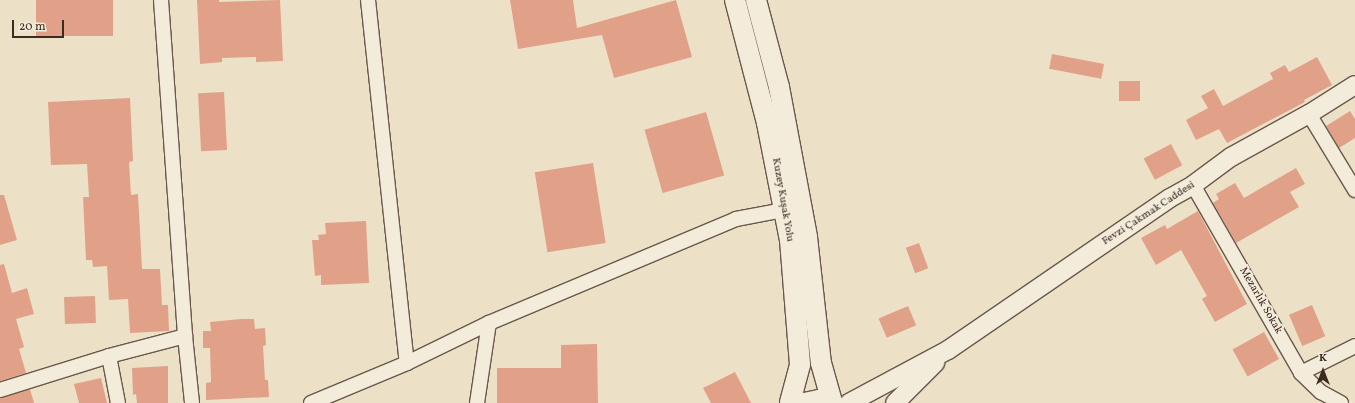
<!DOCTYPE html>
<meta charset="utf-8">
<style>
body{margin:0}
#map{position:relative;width:1355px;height:403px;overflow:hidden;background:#ece1c7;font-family:Vollkorn,serif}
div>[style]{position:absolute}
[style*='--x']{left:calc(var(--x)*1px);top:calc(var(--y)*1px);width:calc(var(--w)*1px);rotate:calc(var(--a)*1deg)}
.building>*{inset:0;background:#e1a188;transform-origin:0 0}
.roads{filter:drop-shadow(1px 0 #69584b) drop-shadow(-1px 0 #69584b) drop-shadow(0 1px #69584b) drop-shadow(0 -1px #69584b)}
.minor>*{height:14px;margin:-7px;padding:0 7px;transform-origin:7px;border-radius:7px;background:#f3ecdb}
.tertiary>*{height:18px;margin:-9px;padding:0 9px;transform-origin:9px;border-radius:9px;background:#f3ecdb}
.secondary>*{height:20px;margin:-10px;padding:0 10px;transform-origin:10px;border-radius:10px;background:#f3ecdb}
span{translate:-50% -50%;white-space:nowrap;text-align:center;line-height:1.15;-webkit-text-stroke:4px #f3ecdb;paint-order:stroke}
.street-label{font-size:11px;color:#3d2b22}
.north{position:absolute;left:1303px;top:351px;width:40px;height:40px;-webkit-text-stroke:3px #f3ecdb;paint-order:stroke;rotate:0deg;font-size:11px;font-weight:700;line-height:16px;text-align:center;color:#3d2b22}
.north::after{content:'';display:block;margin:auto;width:14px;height:18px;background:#3d2b22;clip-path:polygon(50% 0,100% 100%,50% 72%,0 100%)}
.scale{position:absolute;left:12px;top:20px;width:52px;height:18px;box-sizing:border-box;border:2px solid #3d2b22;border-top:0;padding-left:5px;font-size:12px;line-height:14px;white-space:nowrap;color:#3d2b22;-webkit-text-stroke:3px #f3ecdb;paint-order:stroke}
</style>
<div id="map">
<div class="building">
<i style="left:36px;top:0;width:77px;height:36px"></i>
<i style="clip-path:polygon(197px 0,219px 0,219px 2px,280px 0,283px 61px,256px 62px,256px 57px,222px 58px,222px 62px,200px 64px)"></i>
<i style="clip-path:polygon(510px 0,573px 0,577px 28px,676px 0,692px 57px,614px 78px,602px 35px,518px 49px)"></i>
<i style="left:1052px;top:54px;width:53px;height:15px;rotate:11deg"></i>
<i style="clip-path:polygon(1317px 57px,1332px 85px,1304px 100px,1305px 102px,1227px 143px,1219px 129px,1196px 140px,1186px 120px,1208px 108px,1201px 96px,1214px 89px,1223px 106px,1273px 79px,1270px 73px,1285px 65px,1289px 72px)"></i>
<i style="left:1119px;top:81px;width:21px;height:20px"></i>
<i style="left:224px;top:92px;width:58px;height:26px;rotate:87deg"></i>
<i style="clip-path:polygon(130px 98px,133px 161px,129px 162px,131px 195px,138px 194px,142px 269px,160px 269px,162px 305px,168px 305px,169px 331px,130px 333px,128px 299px,109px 300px,107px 266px,93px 267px,92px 260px,86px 260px,83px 197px,89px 197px,87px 164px,51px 165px,48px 102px)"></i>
<i style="clip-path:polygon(1350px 111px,1355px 119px,1355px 138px,1339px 148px,1326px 126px)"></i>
<i style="left:706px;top:112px;width:66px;height:64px;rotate:74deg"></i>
<i style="left:1171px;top:144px;width:24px;height:31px;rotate:62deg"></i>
<i style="left:593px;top:163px;width:81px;height:59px;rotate:81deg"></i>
<i style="clip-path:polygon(1296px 168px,1305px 184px,1290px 192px,1299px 207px,1236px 243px,1213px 203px,1219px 199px,1216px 194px,1235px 183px,1244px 198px)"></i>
<i style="clip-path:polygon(0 195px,4px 195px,17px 240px,0 245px)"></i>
<i style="clip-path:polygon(1198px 211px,1247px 304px,1215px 322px,1202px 299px,1207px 296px,1181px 250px,1156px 265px,1141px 238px,1165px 225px,1167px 229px)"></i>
<i style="clip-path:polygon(366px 221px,369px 283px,321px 285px,321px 275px,315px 276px,312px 240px,319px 240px,318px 235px,326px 234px,325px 223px)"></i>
<i style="left:919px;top:243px;width:27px;height:14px;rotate:70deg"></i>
<i style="clip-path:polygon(4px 264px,12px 293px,27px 288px,34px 314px,16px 319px,24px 347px,19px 349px,26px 373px,0 381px,0 265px)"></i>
<i style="left:95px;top:296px;width:27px;height:31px;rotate:88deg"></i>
<i style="left:1312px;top:305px;width:34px;height:25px;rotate:67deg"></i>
<i style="left:908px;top:306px;width:21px;height:32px;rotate:67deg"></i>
<i style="clip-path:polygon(241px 319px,254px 319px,255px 329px,265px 328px,266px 345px,263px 346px,265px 380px,268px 380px,269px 397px,206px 400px,206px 383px,211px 382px,210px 348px,203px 348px,203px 331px,211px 331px,210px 322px)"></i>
<i style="left:1264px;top:332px;width:31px;height:36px;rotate:61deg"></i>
<i style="clip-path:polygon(597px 344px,598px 403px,497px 403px,497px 368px,561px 368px,561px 345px)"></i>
<i style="clip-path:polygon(168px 366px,168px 403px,137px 403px,136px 394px,133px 395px,132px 368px)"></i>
<i style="clip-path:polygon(735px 372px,751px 403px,711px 403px,703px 388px)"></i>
<i style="clip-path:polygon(101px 378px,107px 403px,79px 403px,74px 384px)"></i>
<i style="clip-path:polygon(30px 389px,34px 403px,0 403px,0 398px)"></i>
</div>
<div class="roads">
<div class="minor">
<i style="--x:161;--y:0;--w:337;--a:85.9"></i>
<i style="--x:185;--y:336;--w:67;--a:84"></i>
<i style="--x:368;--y:0;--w:365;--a:83.9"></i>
<i style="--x:1309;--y:114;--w:89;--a:58.8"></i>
<i style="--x:1193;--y:185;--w:217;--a:60.1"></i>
<i style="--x:1301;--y:373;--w:28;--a:44"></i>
<i style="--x:1321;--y:392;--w:23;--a:29"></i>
<i style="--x:109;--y:356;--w:48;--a:79.2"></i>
<i style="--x:1301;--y:373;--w:60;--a:-26.6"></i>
<i style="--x:0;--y:390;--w:114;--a:-17.3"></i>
<i style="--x:109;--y:356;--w:79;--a:-14.7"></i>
<i style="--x:311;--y:403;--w:104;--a:-22.6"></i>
<i style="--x:407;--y:363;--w:91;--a:-26"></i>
<i style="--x:489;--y:323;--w:268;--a:-22.8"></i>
<i style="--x:736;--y:219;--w:49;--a:-10.6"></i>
<i style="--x:477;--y:403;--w:81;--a:-81.5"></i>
</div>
<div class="tertiary">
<i style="--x:849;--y:403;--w:112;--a:-28.2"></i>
<i style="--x:948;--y:350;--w:269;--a:-34.4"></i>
<i style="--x:1170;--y:198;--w:26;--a:-29"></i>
<i style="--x:1193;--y:185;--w:47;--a:-36.4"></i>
<i style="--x:1231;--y:157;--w:89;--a:-28.9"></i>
<i style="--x:1309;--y:114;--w:54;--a:-32.2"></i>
<i style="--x:895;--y:403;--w:57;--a:-45"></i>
</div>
<div class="secondary">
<i style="--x:735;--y:0;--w:127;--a:75.4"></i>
<i style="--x:767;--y:123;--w:119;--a:78.9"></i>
<i style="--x:790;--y:240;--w:125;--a:85.4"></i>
<i style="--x:800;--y:365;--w:39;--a:105"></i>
<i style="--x:756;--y:0;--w:90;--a:75.2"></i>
<i style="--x:779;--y:87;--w:153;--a:79.4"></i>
<i style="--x:807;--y:237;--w:127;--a:83.7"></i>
<i style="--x:821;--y:363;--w:41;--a:74.2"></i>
<i style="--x:804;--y:403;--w:15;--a:-11"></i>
<i style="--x:819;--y:400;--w:14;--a:12"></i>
</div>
</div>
<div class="street-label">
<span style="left:782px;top:200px;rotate:80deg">Kuzey Kuşak Yolu</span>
<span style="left:1149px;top:214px;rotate:-33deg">Fevzi Çakmak Caddesi</span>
<span style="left:1260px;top:301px;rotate:60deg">Mezarlık Sokak</span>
</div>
<div class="north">K</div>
<div class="scale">20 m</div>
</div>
